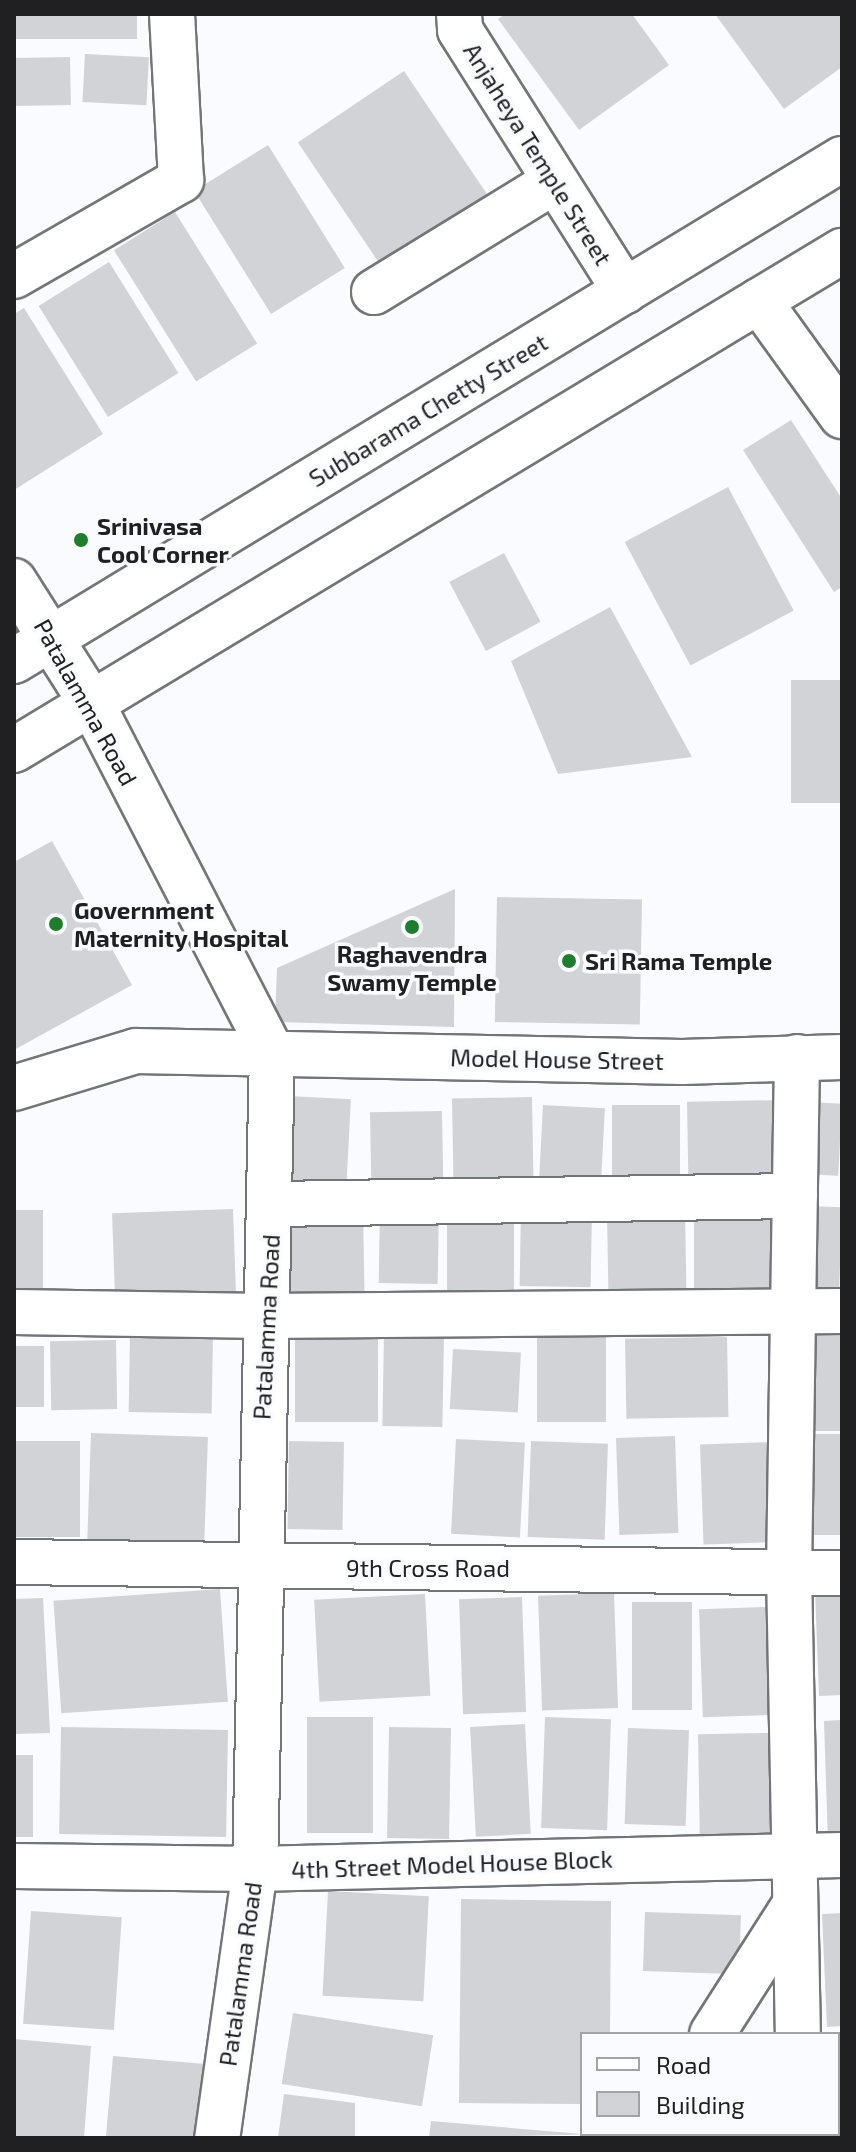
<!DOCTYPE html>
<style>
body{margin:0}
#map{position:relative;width:856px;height:2152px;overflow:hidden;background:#f9fbfe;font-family:"Exo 2",sans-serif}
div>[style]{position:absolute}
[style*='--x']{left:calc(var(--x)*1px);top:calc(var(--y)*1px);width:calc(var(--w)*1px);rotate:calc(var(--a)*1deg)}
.building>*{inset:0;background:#d2d3d7;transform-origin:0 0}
.roads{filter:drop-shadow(2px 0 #747579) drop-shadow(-2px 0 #747579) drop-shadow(0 2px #747579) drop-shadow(0 -2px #747579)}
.minor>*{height:44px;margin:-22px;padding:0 22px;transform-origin:22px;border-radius:22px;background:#fff}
.major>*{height:44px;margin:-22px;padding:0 22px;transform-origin:22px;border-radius:22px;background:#fff}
.dots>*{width:22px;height:22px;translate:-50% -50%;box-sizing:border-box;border:4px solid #f9fbfe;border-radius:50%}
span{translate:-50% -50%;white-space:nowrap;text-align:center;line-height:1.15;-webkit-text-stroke:7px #f9fbfe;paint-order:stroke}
.street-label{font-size:24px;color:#202022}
.poi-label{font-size:24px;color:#202022;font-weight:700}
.left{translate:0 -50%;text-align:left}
.frame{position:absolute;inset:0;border:16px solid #202022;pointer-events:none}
.legend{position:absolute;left:580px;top:2032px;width:260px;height:104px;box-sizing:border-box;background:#f9fbfe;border:2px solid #a2a3a6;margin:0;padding:10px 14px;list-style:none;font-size:24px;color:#202022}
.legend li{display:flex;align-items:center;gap:16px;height:40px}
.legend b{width:40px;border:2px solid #a2a3a6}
</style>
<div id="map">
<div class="building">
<i style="left:14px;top:14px;width:123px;height:25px"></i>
<i style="clip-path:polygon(505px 14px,632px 14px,669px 65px,579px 130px,498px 19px)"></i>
<i style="clip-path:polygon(715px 14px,842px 14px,842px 67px,784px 109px)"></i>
<i style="left:85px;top:54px;width:64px;height:48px;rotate:3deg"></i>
<i style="left:70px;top:57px;width:48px;height:56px;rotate:89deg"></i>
<i style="left:404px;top:71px;width:161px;height:128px;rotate:56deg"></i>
<i style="left:268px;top:145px;width:145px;height:87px;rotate:58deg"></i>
<i style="left:175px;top:212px;width:155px;height:72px;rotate:58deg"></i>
<i style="left:109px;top:262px;width:131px;height:83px;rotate:58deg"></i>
<i style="clip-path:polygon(24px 308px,103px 434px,14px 490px,14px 314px)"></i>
<i style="clip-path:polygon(791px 420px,842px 499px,842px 587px,834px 592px,743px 450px)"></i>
<i style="left:728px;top:487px;width:140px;height:117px;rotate:62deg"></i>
<i style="left:504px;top:553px;width:78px;height:62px;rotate:62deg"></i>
<i style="clip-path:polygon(610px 607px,692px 757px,558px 774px,511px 661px)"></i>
<i style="left:842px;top:680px;width:123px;height:51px;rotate:90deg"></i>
<i style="clip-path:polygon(52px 841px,132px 985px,14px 1050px,14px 862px)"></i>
<i style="clip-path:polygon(455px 889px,454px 1027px,275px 1022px,277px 968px)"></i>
<i style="left:497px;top:897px;width:145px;height:125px;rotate:1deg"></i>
<i style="left:289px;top:1096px;width:62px;height:88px;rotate:3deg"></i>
<i style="left:532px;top:1097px;width:92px;height:80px;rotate:89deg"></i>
<i style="left:785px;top:1100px;width:86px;height:98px;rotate:89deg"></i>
<i style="left:809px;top:1102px;width:33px;height:72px;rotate:3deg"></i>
<i style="left:543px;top:1105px;width:62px;height:75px;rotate:3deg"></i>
<i style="left:612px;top:1105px;width:68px;height:80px"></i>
<i style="left:442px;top:1111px;width:75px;height:72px;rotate:89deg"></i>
<i style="left:380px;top:1206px;width:59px;height:77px;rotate:1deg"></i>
<i style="left:447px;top:1206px;width:67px;height:88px"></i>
<i style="left:694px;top:1206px;width:77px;height:90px"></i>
<i style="left:807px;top:1206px;width:35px;height:99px;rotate:2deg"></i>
<i style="left:521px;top:1208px;width:71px;height:78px;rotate:1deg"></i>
<i style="left:233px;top:1209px;width:88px;height:121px;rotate:88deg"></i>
<i style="left:363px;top:1209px;width:86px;height:80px;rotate:89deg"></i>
<i style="left:14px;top:1210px;width:29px;height:78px"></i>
<i style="left:685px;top:1211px;width:77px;height:78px;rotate:89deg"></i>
<i style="left:811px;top:1327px;width:31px;height:104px"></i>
<i style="left:384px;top:1333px;width:60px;height:93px;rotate:1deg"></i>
<i style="left:130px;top:1334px;width:83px;height:78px;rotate:1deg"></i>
<i style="left:295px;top:1335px;width:83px;height:87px"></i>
<i style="left:537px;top:1336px;width:69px;height:86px"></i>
<i style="left:727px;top:1337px;width:80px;height:102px;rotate:89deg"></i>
<i style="left:116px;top:1340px;width:69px;height:66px;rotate:89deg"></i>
<i style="left:14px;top:1346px;width:30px;height:61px"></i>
<i style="left:453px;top:1349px;width:68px;height:60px;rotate:3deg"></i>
<i style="left:91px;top:1433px;width:117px;height:106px;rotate:2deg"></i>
<i style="left:811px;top:1434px;width:31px;height:101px"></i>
<i style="left:675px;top:1436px;width:97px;height:59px;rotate:88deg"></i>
<i style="left:456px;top:1439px;width:69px;height:95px;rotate:3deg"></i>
<i style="left:14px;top:1441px;width:66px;height:96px"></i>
<i style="left:289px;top:1441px;width:55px;height:88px;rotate:1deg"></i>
<i style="left:531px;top:1441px;width:77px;height:96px;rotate:2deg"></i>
<i style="left:774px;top:1442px;width:100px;height:74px;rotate:88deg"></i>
<i style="left:220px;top:1589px;width:113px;height:167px;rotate:86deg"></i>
<i style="clip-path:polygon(842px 1590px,842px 1695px,819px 1696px,815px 1591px)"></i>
<i style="left:614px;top:1593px;width:115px;height:76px;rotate:88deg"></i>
<i style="left:425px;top:1594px;width:102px;height:111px;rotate:87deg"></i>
<i style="left:522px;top:1597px;width:115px;height:63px;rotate:88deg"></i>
<i style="clip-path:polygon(43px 1598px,50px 1733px,14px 1734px,14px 1599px)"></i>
<i style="left:632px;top:1602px;width:60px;height:108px"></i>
<i style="left:766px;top:1607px;width:108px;height:67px;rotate:88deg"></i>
<i style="left:373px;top:1717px;width:116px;height:66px;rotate:90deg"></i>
<i style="left:545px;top:1717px;width:66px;height:111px;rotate:2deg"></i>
<i style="clip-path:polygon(842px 1720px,842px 1842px,828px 1843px,824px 1721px)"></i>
<i style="left:525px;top:1724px;width:110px;height:55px;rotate:87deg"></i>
<i style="left:61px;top:1727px;width:167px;height:107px;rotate:1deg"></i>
<i style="left:389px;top:1727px;width:62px;height:111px;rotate:1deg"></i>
<i style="left:628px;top:1728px;width:61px;height:96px;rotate:2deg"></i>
<i style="left:769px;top:1733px;width:100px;height:71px;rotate:89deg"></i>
<i style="left:14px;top:1755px;width:19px;height:82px"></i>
<i style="left:328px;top:1891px;width:101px;height:105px;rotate:3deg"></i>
<i style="clip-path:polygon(461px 1899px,611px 1901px,610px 2034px,582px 2034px,582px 2104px,459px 2103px)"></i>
<i style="left:31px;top:1911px;width:91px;height:113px;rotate:4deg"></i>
<i style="left:645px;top:1912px;width:96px;height:59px;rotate:2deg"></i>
<i style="clip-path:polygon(842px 1913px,842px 2026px,827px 2027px,822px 1914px)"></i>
<i style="left:293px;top:2013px;width:142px;height:72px;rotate:9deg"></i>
<i style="clip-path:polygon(14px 2039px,91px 2046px,84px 2138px,14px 2138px)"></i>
<i style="left:113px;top:2056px;width:101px;height:82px;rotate:5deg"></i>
<i style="clip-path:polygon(284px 2094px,355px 2103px,355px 2138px,278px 2138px)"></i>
<i style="clip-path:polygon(431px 2121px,582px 2134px,605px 2134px,429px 2138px)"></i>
<i style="clip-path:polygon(698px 2134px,770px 2134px,698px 2138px)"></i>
</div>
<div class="roads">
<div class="minor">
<i style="--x:459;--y:14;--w:16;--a:86"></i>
<i style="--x:460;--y:30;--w:309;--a:57.7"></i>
<i style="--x:14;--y:276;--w:193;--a:-29.9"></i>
<i style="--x:181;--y:180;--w:166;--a:-93.1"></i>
<i style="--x:374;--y:292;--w:209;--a:-31.5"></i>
<i style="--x:759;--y:301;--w:142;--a:54.2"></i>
<i style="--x:14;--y:581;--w:146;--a:57.6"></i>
<i style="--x:92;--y:704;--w:393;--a:62.7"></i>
<i style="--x:272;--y:1053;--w:816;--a:91.19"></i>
<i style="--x:255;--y:1869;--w:272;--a:98"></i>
<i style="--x:797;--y:1057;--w:514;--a:90.89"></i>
<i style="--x:789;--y:1571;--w:463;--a:88.9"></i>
<i style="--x:14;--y:1088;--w:127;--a:-16.9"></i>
<i style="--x:136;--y:1051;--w:546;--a:1.15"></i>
<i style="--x:682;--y:1062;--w:160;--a:-1.8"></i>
<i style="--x:273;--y:1204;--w:522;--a:-0.88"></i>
<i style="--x:14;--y:1312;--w:250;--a:0.9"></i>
<i style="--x:264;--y:1316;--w:578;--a:-0.5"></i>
<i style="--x:14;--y:1562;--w:828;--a:0.76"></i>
<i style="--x:14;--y:1866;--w:241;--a:0.7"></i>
<i style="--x:255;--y:1869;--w:587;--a:-1.37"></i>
<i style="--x:712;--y:2034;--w:152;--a:-57.4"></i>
<i style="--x:838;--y:2106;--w:4;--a:14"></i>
<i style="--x:673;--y:2138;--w:4;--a:-76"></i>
</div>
<div class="major">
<i style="--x:14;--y:661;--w:968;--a:-31.23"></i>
<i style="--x:14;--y:750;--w:967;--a:-31.08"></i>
</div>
</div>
<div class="dots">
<i style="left:81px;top:540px;background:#1f7d2e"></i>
<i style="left:56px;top:924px;background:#1f7d2e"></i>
<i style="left:412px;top:927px;background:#1f7d2e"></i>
<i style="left:569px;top:961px;background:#1f7d2e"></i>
</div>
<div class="street-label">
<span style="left:538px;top:154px;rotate:58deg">Anjaheya Temple Street</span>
<span style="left:428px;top:410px;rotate:-31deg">Subbarama Chetty Street</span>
<span style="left:86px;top:702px;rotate:61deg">Patalamma Road</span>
<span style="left:557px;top:1059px;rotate:1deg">Model House Street</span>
<span style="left:266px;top:1327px;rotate:-87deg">Patalamma Road</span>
<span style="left:428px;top:1568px">9th Cross Road</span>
<span style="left:452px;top:1864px;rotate:-2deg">4th Street Model House Block</span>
<span style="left:240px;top:1974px;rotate:-82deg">Patalamma Road</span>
</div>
<div class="poi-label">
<span class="left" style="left:97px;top:540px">Srinivasa<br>Cool Corner</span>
<span class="left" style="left:74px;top:924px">Government<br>Maternity Hospital</span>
<span style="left:412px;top:968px">Raghavendra<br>Swamy Temple</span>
<span class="left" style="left:585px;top:961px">Sri Rama Temple</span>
</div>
<div class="frame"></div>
<ul class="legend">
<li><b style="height:10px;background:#fff"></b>Road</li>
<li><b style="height:22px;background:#d2d3d7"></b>Building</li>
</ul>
</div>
